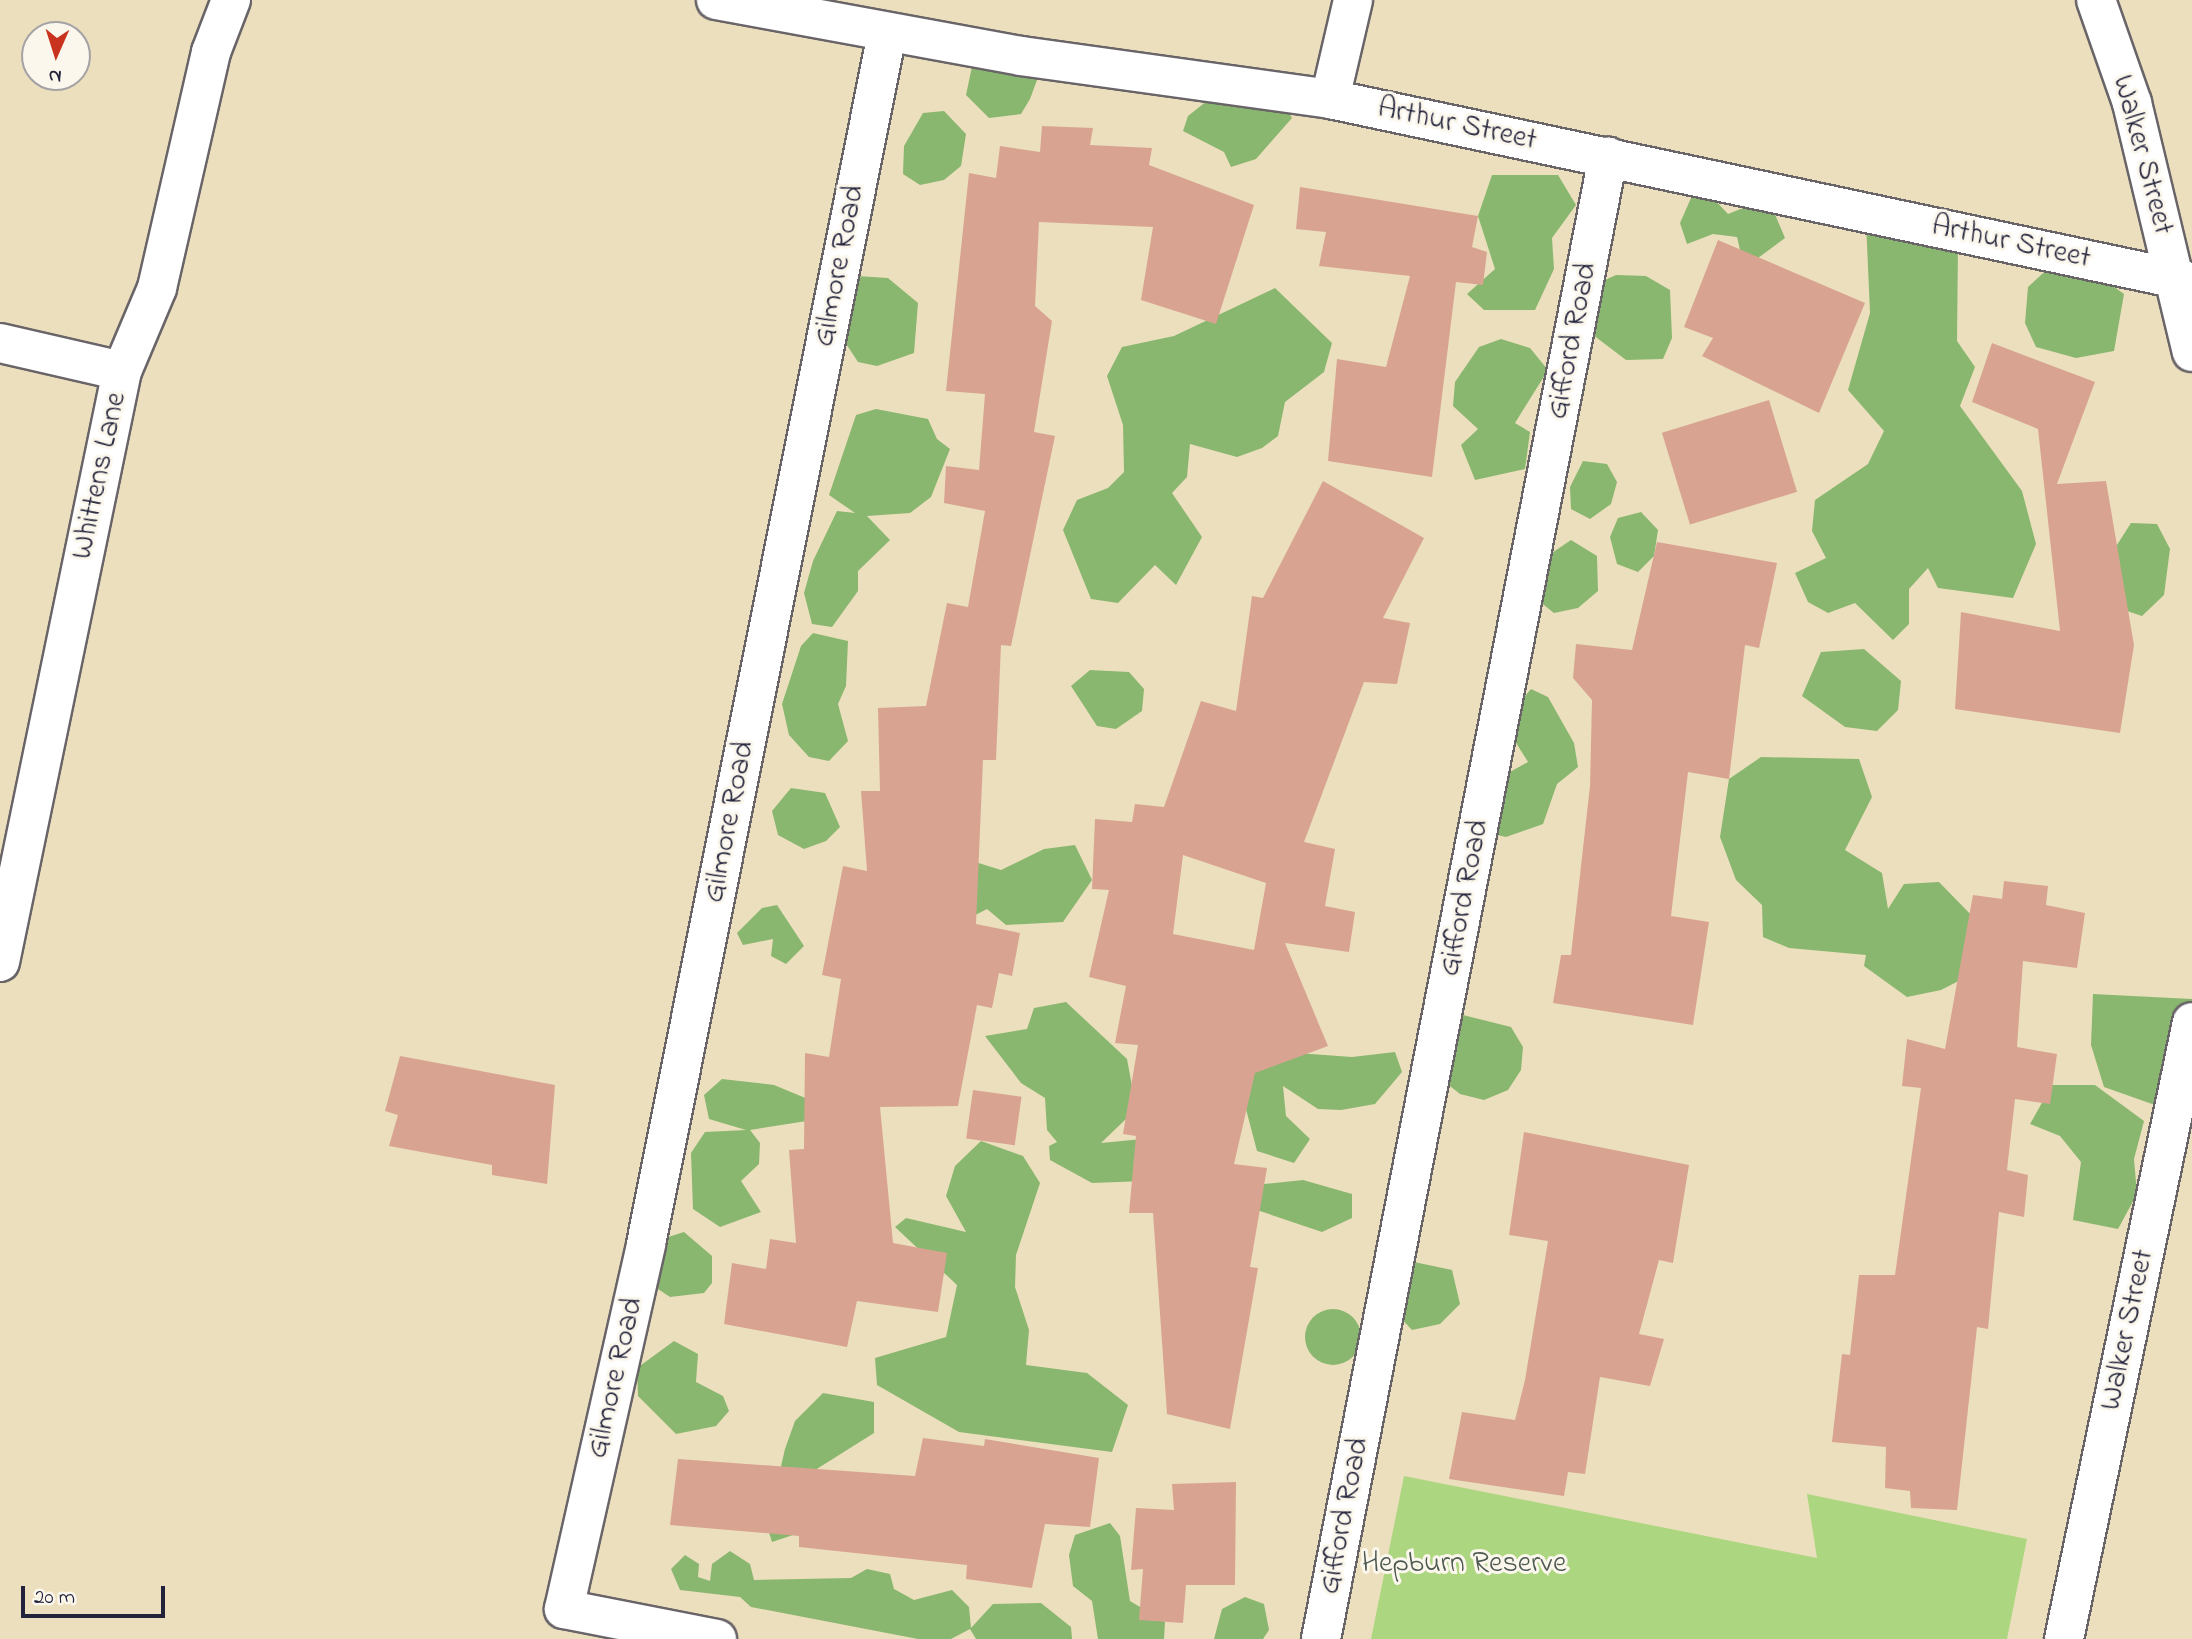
<!DOCTYPE html>
<style>
body{margin:0}
#map{position:relative;width:2192px;height:1639px;overflow:hidden;background:#ecdfbd;font-family:"Indie Flower",sans-serif}
div>[style]{position:absolute}
[style*='--x']{left:calc(var(--x)*1px);top:calc(var(--y)*1px);width:calc(var(--w)*1px);rotate:calc(var(--a)*1deg)}
.green>*{inset:0;background:#add681}
.forest>*{inset:0;background:#8ab76f}
.round{border-radius:50%}
.building>*{inset:0;background:#d8a491;transform-origin:0 0}
.roads{filter:drop-shadow(2px 0 #696468) drop-shadow(-2px 0 #696468) drop-shadow(0 2px #696468) drop-shadow(0 -2px #696468)}
.minor>*{height:38px;margin:-19px;padding:0 19px;transform-origin:19px;border-radius:19px;background:#fff}
span{translate:-50% -50%;white-space:nowrap;text-align:center;line-height:1.15;-webkit-text-stroke:6px #fbf7ec;paint-order:stroke}
.street-label{font-size:30px;color:#22223b}
.park-label{font-size:30px;color:#4c5850}
.north{position:absolute;left:21px;top:21px;width:70px;height:70px;box-sizing:border-box;background:#fbf7ec;border:2px solid #a4a2a5;border-radius:50%;rotate:183deg;font-size:19px;font-weight:700;line-height:28px;text-align:center;color:#22223b}
.north::after{content:'';display:block;margin:auto;width:24px;height:32px;background:#c8321e;clip-path:polygon(50% 0,100% 100%,50% 72%,0 100%)}
.scale{position:absolute;left:21px;top:1586px;width:144px;height:32px;box-sizing:border-box;border:4px solid #22223b;border-top:0;padding-left:9px;font-size:21px;line-height:24px;white-space:nowrap;color:#22223b;-webkit-text-stroke:5px #fbf7ec;paint-order:stroke}
</style>
<div id="map">
<div class="green">
<i style="clip-path:polygon(1404px 1476px,1817px 1558px,1807px 1494px,2027px 1539px,2007px 1639px,1371px 1639px)"></i>
</div>
<div class="forest">
<i style="clip-path:polygon(1021px 56px,1037px 80px,1030px 99px,1021px 114px,989px 118px,966px 95px,974px 57px)"></i>
<i style="clip-path:polygon(1227px 85px,1277px 92px,1292px 118px,1256px 159px,1231px 167px,1224px 152px,1183px 131px,1188px 116px)"></i>
<i style="clip-path:polygon(944px 111px,966px 134px,961px 166px,944px 180px,920px 185px,903px 174px,904px 146px,923px 113px)"></i>
<i style="clip-path:polygon(1492px 175px,1558px 175px,1576px 205px,1552px 238px,1554px 269px,1535px 310px,1484px 310px,1467px 294px,1495px 269px,1478px 216px)"></i>
<i style="clip-path:polygon(1711px 196px,1728px 214px,1753px 204px,1774px 212px,1785px 238px,1758px 258px,1740px 250px,1737px 237px,1713px 234px,1687px 244px,1680px 223px,1691px 198px)"></i>
<i style="clip-path:polygon(1866px 222px,1958px 247px,1957px 341px,1975px 367px,1960px 406px,2022px 491px,2036px 544px,2013px 598px,1938px 588px,1928px 568px,1909px 589px,1909px 624px,1893px 640px,1855px 603px,1828px 613px,1808px 602px,1795px 573px,1826px 558px,1812px 531px,1815px 500px,1868px 464px,1884px 431px,1848px 390px,1870px 313px)"></i>
<i style="clip-path:polygon(2053px 264px,2092px 271px,2124px 294px,2114px 351px,2076px 358px,2036px 347px,2025px 323px,2028px 287px)"></i>
<i style="clip-path:polygon(1616px 275px,1646px 276px,1670px 290px,1672px 338px,1663px 359px,1626px 360px,1584px 328px,1583px 290px)"></i>
<i style="clip-path:polygon(857px 276px,888px 278px,918px 303px,914px 353px,877px 366px,858px 362px,837px 330px)"></i>
<i style="clip-path:polygon(1275px 288px,1332px 343px,1324px 372px,1285px 402px,1278px 436px,1262px 448px,1237px 457px,1190px 444px,1187px 477px,1172px 493px,1202px 537px,1176px 585px,1155px 565px,1118px 603px,1091px 599px,1063px 530px,1077px 500px,1108px 488px,1124px 472px,1123px 425px,1107px 376px,1122px 347px,1174px 336px)"></i>
<i style="clip-path:polygon(1501px 339px,1530px 348px,1548px 370px,1515px 423px,1530px 432px,1525px 469px,1475px 480px,1461px 445px,1478px 429px,1453px 406px,1455px 382px,1479px 347px)"></i>
<i style="clip-path:polygon(876px 409px,928px 419px,937px 439px,950px 449px,931px 497px,910px 513px,867px 516px,890px 540px,858px 571px,858px 591px,832px 627px,812px 624px,804px 593px,813px 561px,837px 511px,855px 513px,829px 495px,856px 415px)"></i>
<i style="clip-path:polygon(1583px 461px,1607px 464px,1617px 482px,1611px 504px,1590px 519px,1571px 509px,1570px 487px)"></i>
<i style="clip-path:polygon(1641px 512px,1658px 530px,1654px 556px,1638px 572px,1617px 564px,1610px 537px,1618px 518px)"></i>
<i style="clip-path:polygon(2131px 523px,2157px 524px,2170px 549px,2164px 595px,2142px 616px,2127px 611px,2115px 548px)"></i>
<i style="clip-path:polygon(1571px 540px,1597px 556px,1598px 591px,1578px 608px,1554px 613px,1535px 598px,1546px 557px)"></i>
<i style="clip-path:polygon(813px 633px,848px 641px,846px 686px,838px 704px,848px 741px,829px 761px,809px 757px,789px 735px,782px 704px,801px 646px)"></i>
<i style="clip-path:polygon(1864px 649px,1901px 681px,1898px 710px,1877px 731px,1845px 727px,1802px 696px,1821px 652px)"></i>
<i style="clip-path:polygon(1090px 670px,1129px 672px,1144px 689px,1142px 711px,1116px 729px,1097px 726px,1071px 686px)"></i>
<i style="clip-path:polygon(1531px 689px,1548px 697px,1574px 743px,1578px 767px,1557px 784px,1543px 824px,1506px 837px,1484px 832px,1501px 777px,1528px 762px,1513px 738px,1515px 708px)"></i>
<i style="clip-path:polygon(1761px 757px,1859px 759px,1872px 797px,1845px 850px,1882px 873px,1888px 909px,1904px 884px,1939px 882px,1978px 922px,1976px 972px,1941px 990px,1907px 997px,1864px 966px,1866px 955px,1789px 948px,1763px 937px,1762px 905px,1736px 880px,1720px 837px,1729px 779px)"></i>
<i style="clip-path:polygon(791px 788px,825px 793px,840px 827px,826px 841px,804px 849px,778px 835px,772px 811px)"></i>
<i style="clip-path:polygon(1075px 845px,1092px 880px,1063px 922px,1006px 925px,987px 909px,958px 924px,956px 856px,1001px 870px,1044px 849px)"></i>
<i style="clip-path:polygon(777px 905px,804px 946px,786px 964px,771px 956px,773px 939px,743px 945px,737px 933px,762px 908px)"></i>
<i style="clip-path:polygon(2093px 994px,2192px 999px,2189px 1087px,2152px 1104px,2104px 1087px,2091px 1045px)"></i>
<i style="clip-path:polygon(1066px 1002px,1127px 1059px,1132px 1086px,1126px 1119px,1101px 1143px,1153px 1138px,1172px 1180px,1092px 1183px,1050px 1160px,1049px 1146px,1057px 1142px,1047px 1130px,1045px 1098px,1021px 1083px,985px 1036px,1027px 1029px,1034px 1008px)"></i>
<i style="clip-path:polygon(1463px 1015px,1511px 1027px,1523px 1047px,1521px 1070px,1508px 1090px,1484px 1100px,1460px 1094px,1431px 1071px,1438px 1036px)"></i>
<i style="clip-path:polygon(1256px 1050px,1352px 1057px,1395px 1052px,1402px 1072px,1375px 1104px,1341px 1110px,1318px 1109px,1283px 1086px,1286px 1116px,1310px 1139px,1294px 1163px,1257px 1151px,1232px 1056px)"></i>
<i style="clip-path:polygon(722px 1079px,774px 1085px,815px 1102px,813px 1120px,750px 1130px,760px 1143px,759px 1164px,741px 1181px,761px 1212px,720px 1227px,693px 1209px,691px 1153px,705px 1132px,746px 1130px,709px 1119px,704px 1095px)"></i>
<i style="clip-path:polygon(2052px 1085px,2095px 1085px,2144px 1121px,2134px 1159px,2137px 1194px,2118px 1229px,2073px 1220px,2081px 1162px,2060px 1136px,2030px 1124px)"></i>
<i style="clip-path:polygon(981px 1141px,1023px 1156px,1040px 1183px,1016px 1255px,1015px 1287px,1029px 1330px,1026px 1365px,1087px 1373px,1128px 1405px,1112px 1452px,959px 1432px,877px 1385px,875px 1358px,946px 1337px,957px 1285px,895px 1227px,906px 1218px,966px 1232px,946px 1196px,955px 1166px)"></i>
<i style="clip-path:polygon(1303px 1180px,1352px 1194px,1352px 1218px,1322px 1232px,1251px 1208px,1264px 1184px)"></i>
<i style="clip-path:polygon(684px 1232px,712px 1256px,712px 1283px,704px 1293px,670px 1297px,652px 1285px,646px 1244px)"></i>
<i style="clip-path:polygon(1395px 1258px,1452px 1270px,1460px 1304px,1440px 1324px,1412px 1330px,1396px 1313px)"></i>
<i class="round" style="left:1305px;top:1309px;width:56px;height:56px"></i>
<i style="clip-path:polygon(674px 1341px,698px 1354px,696px 1382px,723px 1396px,729px 1411px,716px 1426px,676px 1434px,638px 1396px,637px 1368px)"></i>
<i style="clip-path:polygon(823px 1393px,874px 1402px,874px 1433px,804px 1477px,793px 1535px,772px 1542px,767px 1526px,785px 1449px,795px 1421px)"></i>
<i style="clip-path:polygon(1110px 1523px,1120px 1536px,1130px 1601px,1165px 1622px,1164px 1639px,1098px 1639px,1092px 1601px,1073px 1586px,1069px 1555px,1075px 1535px)"></i>
<i style="clip-path:polygon(730px 1551px,750px 1564px,754px 1580px,851px 1578px,867px 1569px,890px 1574px,894px 1589px,914px 1600px,952px 1590px,969px 1607px,971px 1628px,993px 1604px,1041px 1603px,1071px 1627px,1072px 1639px,976px 1639px,970px 1629px,951px 1639px,918px 1639px,751px 1607px,740px 1597px,680px 1590px,671px 1569px,685px 1555px,699px 1564px,698px 1577px,710px 1581px,712px 1564px)"></i>
<i style="clip-path:polygon(1245px 1597px,1264px 1604px,1269px 1630px,1263px 1639px,1214px 1639px,1222px 1609px)"></i>
</div>
<div class="building">
<i style="clip-path:polygon(1042px 126px,1093px 128px,1090px 145px,1152px 148px,1149px 165px,1254px 205px,1216px 324px,1141px 300px,1153px 227px,1039px 222px,1035px 306px,1052px 321px,1034px 432px,1055px 436px,1011px 646px,1001px 645px,996px 760px,983px 760px,976px 924px,1020px 933px,1012px 976px,999px 973px,992px 1008px,977px 1005px,958px 1106px,880px 1107px,893px 1243px,947px 1253px,938px 1312px,857px 1301px,847px 1347px,724px 1324px,732px 1263px,766px 1269px,770px 1239px,796px 1243px,789px 1150px,804px 1149px,805px 1053px,829px 1057px,841px 979px,822px 975px,843px 866px,867px 871px,861px 791px,880px 791px,878px 708px,926px 706px,947px 603px,968px 607px,985px 511px,944px 503px,946px 466px,979px 470px,985px 394px,946px 391px,969px 173px,996px 178px,1000px 146px,1040px 152px)"></i>
<i style="clip-path:polygon(1300px 187px,1478px 216px,1472px 247px,1487px 252px,1483px 285px,1456px 282px,1432px 477px,1328px 461px,1337px 359px,1386px 367px,1410px 276px,1319px 266px,1326px 232px,1296px 229px)"></i>
<i style="clip-path:polygon(1718px 240px,1865px 303px,1819px 413px,1702px 356px,1713px 338px,1684px 327px)"></i>
<i style="clip-path:polygon(1992px 343px,2095px 382px,2057px 484px,2106px 481px,2134px 645px,2120px 733px,1955px 709px,1961px 612px,2060px 631px,2038px 429px,1972px 402px)"></i>
<i style="left:1769px;top:400px;width:96px;height:112px;rotate:73deg"></i>
<i style="clip-path:polygon(evenodd,1323px 481px,1424px 538px,1383px 618px,1410px 623px,1397px 684px,1364px 682px,1304px 842px,1335px 849px,1325px 906px,1355px 912px,1349px 952px,1285px 943px,1328px 1046px,1255px 1073px,1234px 1164px,1267px 1168px,1250px 1267px,1258px 1268px,1230px 1429px,1167px 1414px,1153px 1213px,1129px 1213px,1136px 1136px,1123px 1134px,1138px 1045px,1115px 1043px,1126px 986px,1089px 977px,1109px 890px,1092px 889px,1095px 819px,1132px 822px,1135px 804px,1164px 807px,1201px 701px,1236px 711px,1252px 596px,1263px 598px,1323px 481px,1183px 855px,1266px 883px,1254px 950px,1173px 934px,1183px 855px)"></i>
<i style="clip-path:polygon(1657px 542px,1777px 563px,1759px 648px,1745px 645px,1729px 779px,1688px 772px,1671px 916px,1709px 922px,1693px 1025px,1553px 1003px,1561px 955px,1571px 955px,1590px 786px,1592px 700px,1573px 678px,1576px 644px,1632px 650px)"></i>
<i style="clip-path:polygon(2004px 881px,2048px 886px,2046px 905px,2085px 913px,2077px 968px,2023px 961px,2017px 1047px,2057px 1054px,2050px 1104px,2015px 1099px,2007px 1170px,2028px 1175px,2024px 1217px,1999px 1212px,1988px 1329px,1977px 1327px,1957px 1510px,1911px 1508px,1910px 1491px,1885px 1488px,1886px 1447px,1832px 1442px,1842px 1354px,1850px 1355px,1859px 1275px,1895px 1275px,1921px 1088px,1902px 1086px,1907px 1039px,1945px 1049px,1973px 895px,2002px 899px)"></i>
<i style="clip-path:polygon(400px 1056px,555px 1085px,547px 1184px,492px 1175px,492px 1165px,389px 1146px,398px 1115px,385px 1111px)"></i>
<i style="left:973px;top:1090px;width:49px;height:49px;rotate:8deg"></i>
<i style="clip-path:polygon(1524px 1132px,1689px 1165px,1673px 1263px,1659px 1260px,1639px 1334px,1664px 1339px,1650px 1386px,1600px 1377px,1585px 1474px,1568px 1472px,1564px 1496px,1449px 1479px,1462px 1412px,1515px 1420px,1525px 1380px,1548px 1241px,1509px 1235px)"></i>
<i style="clip-path:polygon(923px 1438px,984px 1446px,985px 1439px,1099px 1458px,1090px 1527px,1045px 1524px,1032px 1588px,966px 1579px,967px 1565px,799px 1547px,799px 1536px,670px 1525px,678px 1459px,915px 1476px)"></i>
<i style="clip-path:polygon(1236px 1482px,1235px 1585px,1186px 1585px,1183px 1623px,1139px 1620px,1143px 1569px,1131px 1570px,1136px 1508px,1174px 1510px,1172px 1484px)"></i>
</div>
<div class="roads">
<div class="minor">
<i style="--x:716;--y:0;--w:310;--a:10.4"></i>
<i style="--x:1021;--y:56;--w:312;--a:7.9"></i>
<i style="--x:1330;--y:99;--w:881;--a:11.99"></i>
<i style="--x:2096;--y:0;--w:109;--a:70.7"></i>
<i style="--x:2132;--y:103;--w:256;--a:76.5"></i>
<i style="--x:1330;--y:99;--w:102;--a:-76.9"></i>
<i style="--x:0;--y:343;--w:125;--a:12.9"></i>
<i style="--x:0;--y:962;--w:603;--a:-78.34"></i>
<i style="--x:122;--y:371;--w:90;--a:-67.1"></i>
<i style="--x:157;--y:288;--w:242;--a:-77.1"></i>
<i style="--x:211;--y:52;--w:56;--a:-69"></i>
<i style="--x:717;--y:1639;--w:156;--a:-168.9"></i>
<i style="--x:564;--y:1609;--w:374;--a:-77.3"></i>
<i style="--x:646;--y:1244;--w:1235;--a:-78.74"></i>
<i style="--x:1321;--y:1639;--w:1510;--a:-79.04"></i>
<i style="--x:2064;--y:1639;--w:630;--a:-78.28"></i>
</div>
</div>
<div class="street-label">
<span style="left:1457px;top:125px;rotate:12deg">Arthur Street</span>
<span style="left:2142px;top:155px;rotate:75deg">Walker Street</span>
<span style="left:2011px;top:243px;rotate:12deg">Arthur Street</span>
<span style="left:840px;top:266px;rotate:-79deg">Gilmore Road</span>
<span style="left:1573px;top:341px;rotate:-79deg">Gifford Road</span>
<span style="left:100px;top:476px;rotate:-78deg">Whittens Lane</span>
<span style="left:730px;top:822px;rotate:-79deg">Gilmore Road</span>
<span style="left:1465px;top:898px;rotate:-79deg">Gifford Road</span>
<span style="left:2128px;top:1330px;rotate:-78deg">Walker Street</span>
<span style="left:616px;top:1378px;rotate:-77deg">Gilmore Road</span>
<span style="left:1345px;top:1516px;rotate:-79deg">Gifford Road</span>
</div>
<div class="park-label">
<span style="left:1464px;top:1564px">Hepburn Reserve</span>
</div>
<div class="north">N</div>
<div class="scale">20 m</div>
</div>
